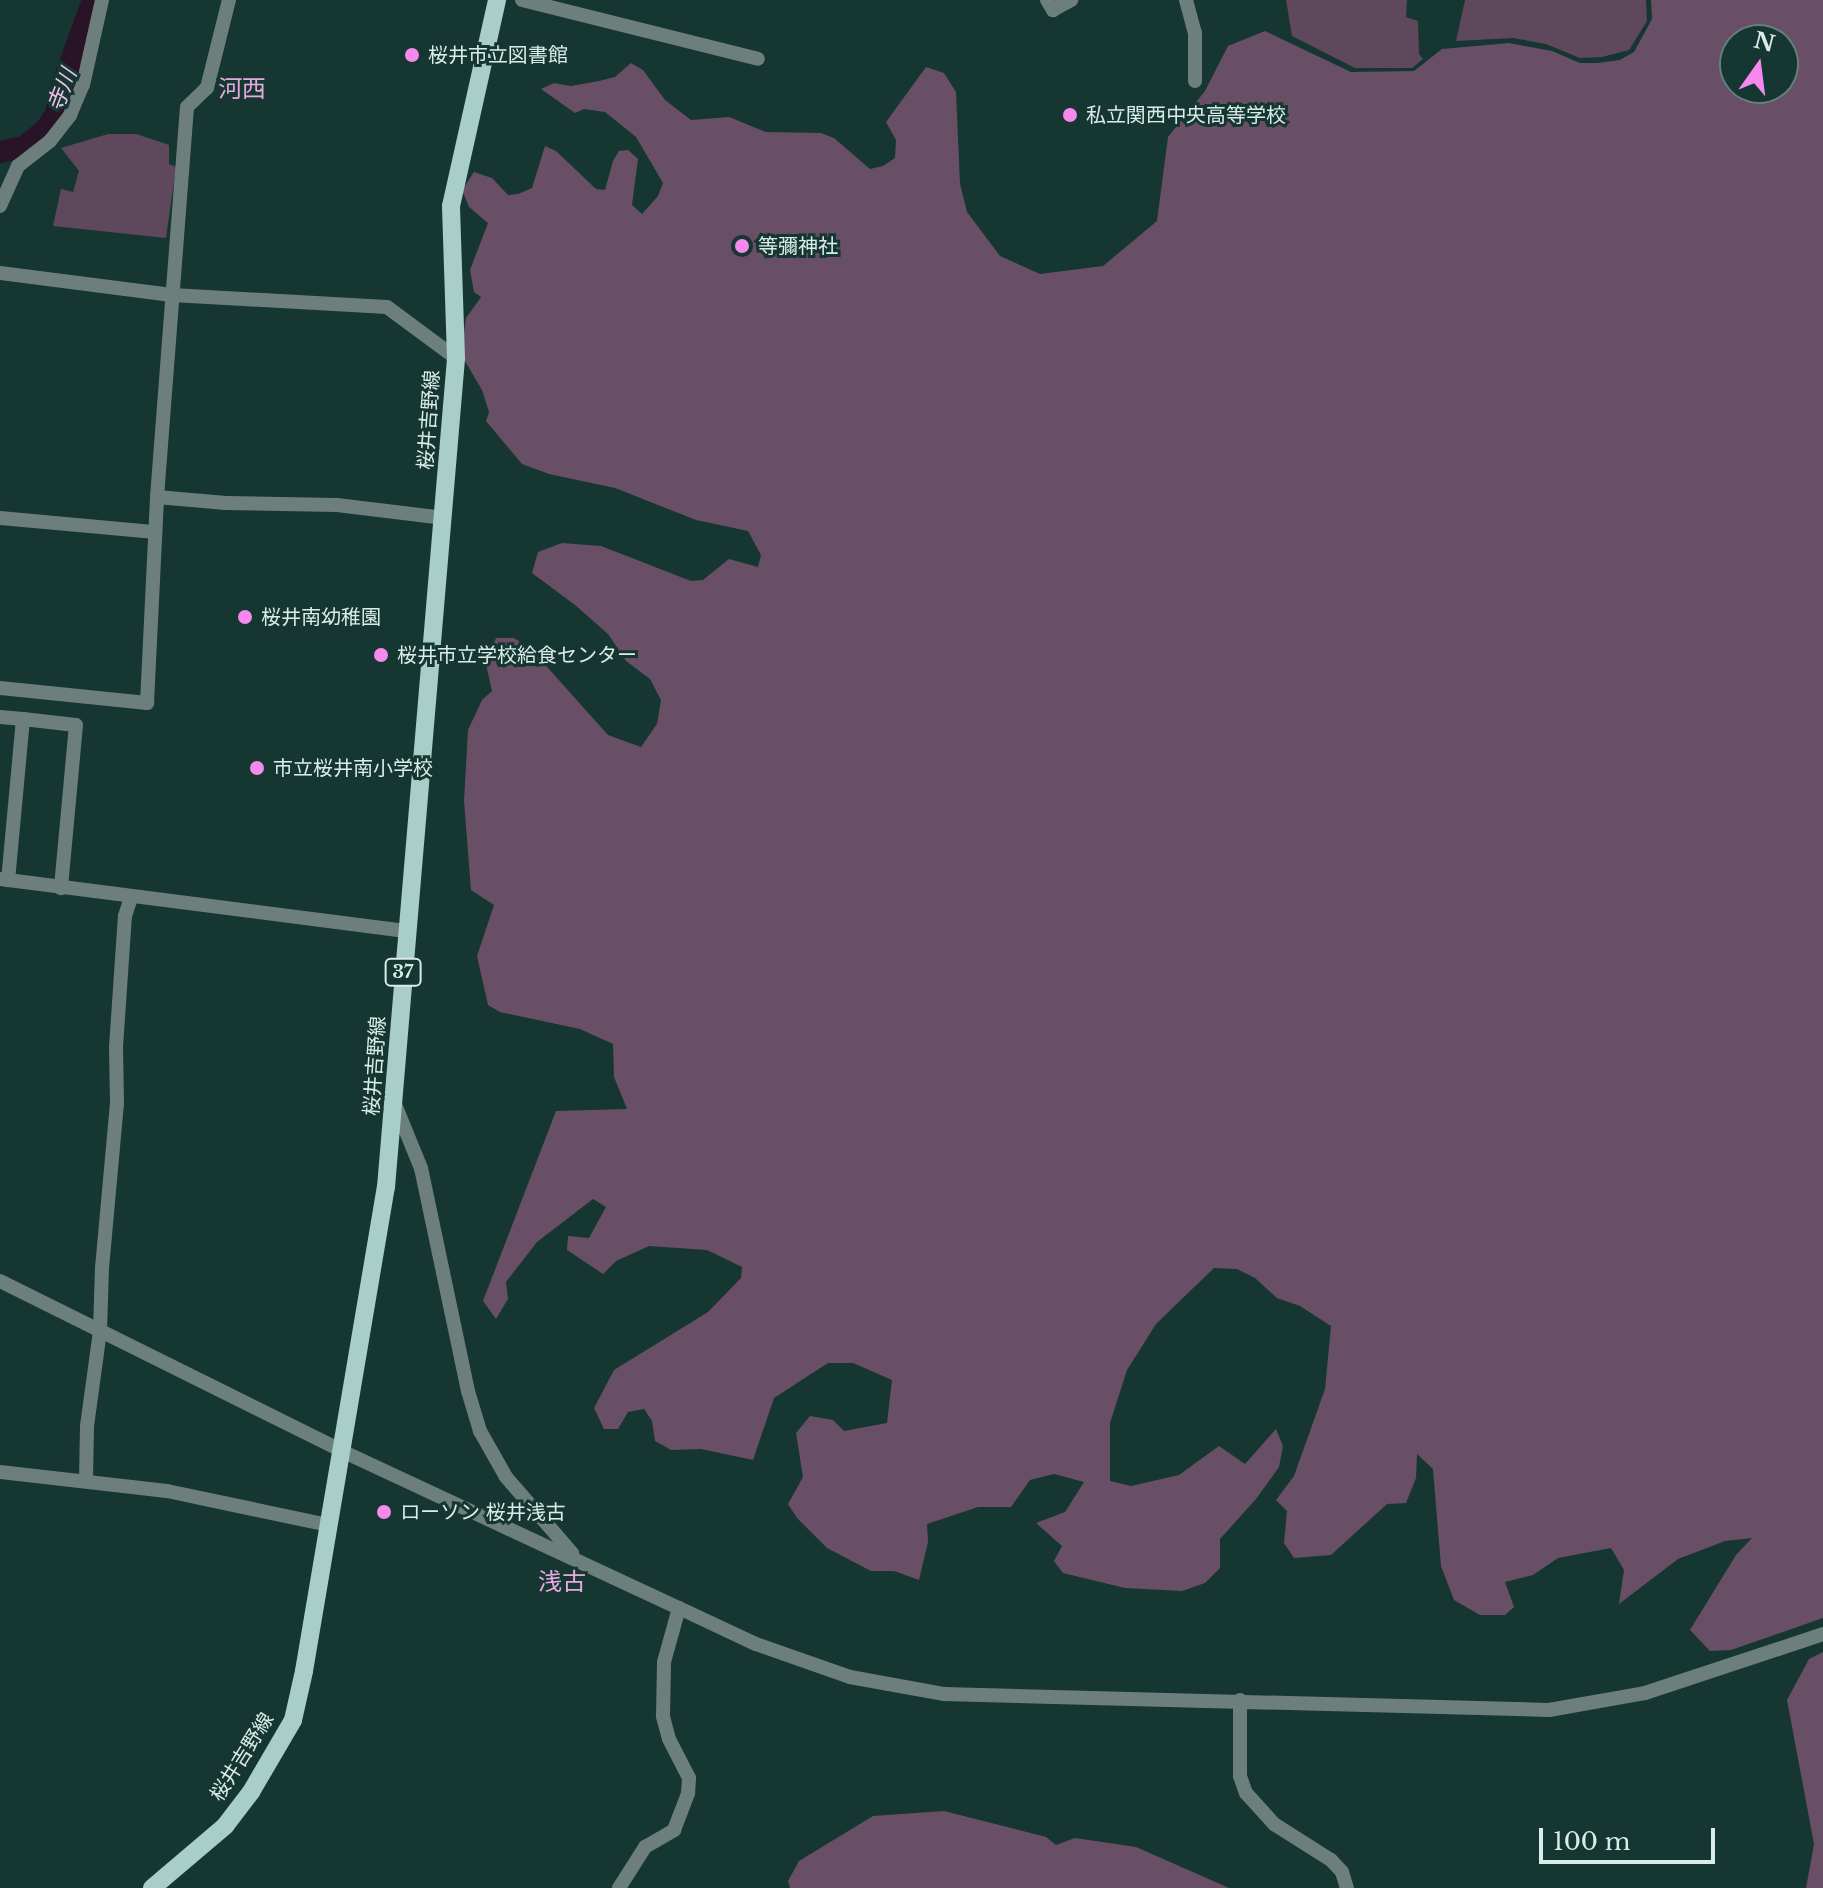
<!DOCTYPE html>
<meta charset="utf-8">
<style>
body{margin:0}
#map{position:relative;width:1823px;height:1888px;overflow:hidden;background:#163632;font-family:"Libre Baskerville","Noto Sans JP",serif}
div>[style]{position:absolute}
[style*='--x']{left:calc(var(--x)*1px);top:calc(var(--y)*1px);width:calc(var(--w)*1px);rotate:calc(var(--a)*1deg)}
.green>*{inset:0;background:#5f485c}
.forest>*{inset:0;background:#684f65}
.river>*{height:22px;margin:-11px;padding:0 11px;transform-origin:11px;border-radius:11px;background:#281327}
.minor>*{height:14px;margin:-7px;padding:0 7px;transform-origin:7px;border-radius:7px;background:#6d7f7c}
.major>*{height:18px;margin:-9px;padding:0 9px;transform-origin:9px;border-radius:9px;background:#a8cec7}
.dots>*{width:22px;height:22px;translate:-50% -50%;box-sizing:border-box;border:4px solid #163632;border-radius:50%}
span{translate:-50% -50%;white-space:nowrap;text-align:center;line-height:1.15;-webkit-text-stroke:6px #163632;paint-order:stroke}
.shield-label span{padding:2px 6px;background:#163632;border:2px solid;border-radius:6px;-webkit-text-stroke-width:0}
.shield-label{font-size:18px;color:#daece9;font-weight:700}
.poi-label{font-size:20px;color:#daece9}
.left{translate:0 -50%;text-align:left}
.street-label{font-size:20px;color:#daece9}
.water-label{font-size:22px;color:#efbfea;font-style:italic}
.quarter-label{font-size:24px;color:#e5a9df}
.north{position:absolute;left:1719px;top:24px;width:80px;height:80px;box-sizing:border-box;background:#163632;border:2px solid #647f7b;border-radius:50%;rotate:14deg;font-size:22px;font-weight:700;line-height:32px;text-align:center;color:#daece9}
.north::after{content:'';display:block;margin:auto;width:28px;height:36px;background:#f589ee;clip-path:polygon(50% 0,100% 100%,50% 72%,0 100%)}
.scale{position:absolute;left:1539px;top:1828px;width:176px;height:36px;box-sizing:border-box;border:4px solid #daece9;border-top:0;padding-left:10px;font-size:24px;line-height:28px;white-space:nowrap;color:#daece9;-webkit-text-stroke:6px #163632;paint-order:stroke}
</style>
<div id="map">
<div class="green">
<i style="clip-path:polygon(1286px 0,1407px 0,1406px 17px,1418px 21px,1419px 54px,1423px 59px,1412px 68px,1355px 68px,1292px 36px)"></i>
<i style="clip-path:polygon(1465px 0,1646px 0,1647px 21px,1629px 50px,1602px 57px,1580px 58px,1546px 44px,1513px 38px,1456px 41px)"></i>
<i style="clip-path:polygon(108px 134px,136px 134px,169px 145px,169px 164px,176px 167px,166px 238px,53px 226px,61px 189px,73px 192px,79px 171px,61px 148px)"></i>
</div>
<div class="forest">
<i style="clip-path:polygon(evenodd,1651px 0,1823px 0,1823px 1618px,1731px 1650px,1710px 1651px,1690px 1630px,1736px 1555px,1752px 1538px,1725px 1541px,1678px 1559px,1619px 1604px,1624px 1570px,1611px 1548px,1558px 1558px,1533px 1575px,1505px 1582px,1514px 1607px,1505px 1615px,1480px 1615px,1454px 1600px,1441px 1566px,1433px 1469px,1417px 1454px,1416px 1478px,1406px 1503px,1387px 1504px,1331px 1555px,1294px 1558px,1284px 1543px,1287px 1511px,1276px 1500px,1294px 1476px,1325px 1389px,1331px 1326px,1300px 1306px,1277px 1298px,1255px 1278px,1237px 1269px,1214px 1268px,1156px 1324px,1127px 1370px,1110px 1423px,1110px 1481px,1131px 1486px,1179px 1475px,1219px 1446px,1245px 1464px,1276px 1429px,1283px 1446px,1279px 1467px,1256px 1499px,1220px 1539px,1220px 1568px,1205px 1583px,1182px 1591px,1125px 1588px,1063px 1573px,1054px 1561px,1062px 1546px,1036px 1523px,1065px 1512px,1084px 1482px,1054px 1474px,1030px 1480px,1011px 1507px,978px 1507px,927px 1524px,928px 1542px,919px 1580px,894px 1571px,871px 1571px,827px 1548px,797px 1518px,788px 1504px,803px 1477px,796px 1433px,810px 1416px,833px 1420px,844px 1431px,887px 1423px,892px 1380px,853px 1363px,828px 1363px,774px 1398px,753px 1460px,701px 1449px,671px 1450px,655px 1441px,652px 1421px,644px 1409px,628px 1412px,618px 1429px,604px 1429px,594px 1408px,614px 1370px,708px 1312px,741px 1278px,742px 1267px,707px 1250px,649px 1246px,616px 1261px,603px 1274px,567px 1250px,568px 1236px,589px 1238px,606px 1207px,593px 1199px,537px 1242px,506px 1282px,508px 1299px,496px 1319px,483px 1301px,556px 1111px,627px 1109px,614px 1077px,613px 1044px,580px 1029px,500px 1012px,488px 1005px,477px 956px,494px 905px,471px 890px,464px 801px,468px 730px,482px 700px,492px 691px,486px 664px,496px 638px,514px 638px,531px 649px,608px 735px,641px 747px,657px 724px,661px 700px,650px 679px,626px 661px,608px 634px,575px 605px,532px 573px,538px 552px,562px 543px,601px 546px,691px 581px,703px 580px,729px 559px,758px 567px,761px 555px,748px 531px,696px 520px,615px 488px,549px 474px,522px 464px,486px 421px,489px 412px,482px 390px,462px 356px,462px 347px,466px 318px,481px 297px,474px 292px,470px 270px,488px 223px,469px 207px,462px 190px,474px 172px,492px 178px,508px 195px,518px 194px,532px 188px,545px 146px,556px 151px,596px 189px,605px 190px,613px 161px,619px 151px,628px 150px,638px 159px,632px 205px,642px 214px,658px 196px,663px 183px,636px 137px,605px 112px,584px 109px,575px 113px,541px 89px,554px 83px,571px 86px,599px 81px,615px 77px,631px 63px,643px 70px,665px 100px,691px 120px,729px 117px,766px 132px,821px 133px,834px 138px,870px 169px,883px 166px,895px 158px,896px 140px,886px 122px,926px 67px,944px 73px,956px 92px,960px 184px,967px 212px,1000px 256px,1040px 274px,1103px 266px,1157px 221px,1168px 137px,1205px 91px,1228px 46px,1265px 31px,1351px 72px,1414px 71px,1442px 49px,1509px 43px,1552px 51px,1580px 63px,1597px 63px,1620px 60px,1634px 52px,1652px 19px,1651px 0,1735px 40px,1783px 40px,1783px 88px,1735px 88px,1735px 40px)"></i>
<i style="clip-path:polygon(1823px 1652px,1823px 1888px,1806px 1888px,1814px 1844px,1787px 1700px,1809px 1659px)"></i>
<i style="clip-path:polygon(944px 1811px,1046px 1837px,1056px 1845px,1075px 1838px,1136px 1847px,1229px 1888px,790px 1888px,788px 1881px,799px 1861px,873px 1816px)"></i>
</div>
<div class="river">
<i style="--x:0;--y:152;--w:25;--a:-12"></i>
<i style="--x:24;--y:147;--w:28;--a:-39"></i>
<i style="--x:46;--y:129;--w:18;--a:-56"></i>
<i style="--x:56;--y:114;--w:32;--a:-77"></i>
<i style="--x:63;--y:83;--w:88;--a:-70.1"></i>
</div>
<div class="minor">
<i style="--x:522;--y:0;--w:243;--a:14"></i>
<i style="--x:1047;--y:0;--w:12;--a:59"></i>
<i style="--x:1053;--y:10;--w:21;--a:-29"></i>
<i style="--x:1186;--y:0;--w:34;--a:75"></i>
<i style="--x:1195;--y:33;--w:48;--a:90"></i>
<i style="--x:0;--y:206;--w:44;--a:-65.8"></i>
<i style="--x:18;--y:166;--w:41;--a:-38"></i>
<i style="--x:50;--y:141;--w:33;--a:-52"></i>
<i style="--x:70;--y:115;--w:33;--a:-67"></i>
<i style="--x:83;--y:85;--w:87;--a:-77.4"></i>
<i style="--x:0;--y:273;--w:173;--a:7.3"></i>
<i style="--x:172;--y:295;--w:215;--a:3.2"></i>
<i style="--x:387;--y:307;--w:86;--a:36.5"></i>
<i style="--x:157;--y:497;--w:69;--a:5"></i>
<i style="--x:226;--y:503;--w:111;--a:1"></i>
<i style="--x:337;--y:505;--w:108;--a:6.9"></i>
<i style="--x:0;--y:518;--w:156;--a:5.2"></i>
<i style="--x:0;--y:688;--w:148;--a:5.8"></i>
<i style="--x:147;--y:703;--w:206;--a:-87.2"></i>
<i style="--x:157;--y:497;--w:391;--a:-85.6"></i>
<i style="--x:187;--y:107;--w:28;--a:-44"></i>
<i style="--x:207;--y:88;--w:91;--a:-76"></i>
<i style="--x:0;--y:717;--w:23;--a:5"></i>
<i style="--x:23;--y:719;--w:162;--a:95.3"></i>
<i style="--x:23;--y:719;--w:53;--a:6.5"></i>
<i style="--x:76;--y:725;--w:164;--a:95.3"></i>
<i style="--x:0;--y:879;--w:409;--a:7.3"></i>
<i style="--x:394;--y:1102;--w:71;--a:67.8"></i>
<i style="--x:421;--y:1168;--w:228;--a:78.1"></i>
<i style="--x:468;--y:1391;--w:42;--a:73.3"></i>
<i style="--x:480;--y:1431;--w:53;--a:60.5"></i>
<i style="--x:506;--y:1477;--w:101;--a:49"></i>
<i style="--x:0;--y:1281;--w:384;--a:26.4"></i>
<i style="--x:344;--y:1452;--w:370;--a:25"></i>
<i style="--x:679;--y:1608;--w:85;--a:25.1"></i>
<i style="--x:756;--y:1644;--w:100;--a:19.3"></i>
<i style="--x:850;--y:1677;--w:96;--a:10.3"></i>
<i style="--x:944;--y:1694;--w:605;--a:1.51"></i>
<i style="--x:1549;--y:1710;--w:97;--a:-10"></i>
<i style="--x:1645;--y:1693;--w:188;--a:-18.3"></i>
<i style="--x:0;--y:1472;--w:168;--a:6.5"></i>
<i style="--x:167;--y:1491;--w:166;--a:11.9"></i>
<i style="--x:86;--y:1479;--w:53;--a:-88.9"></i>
<i style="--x:87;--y:1426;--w:96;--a:-82.2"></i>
<i style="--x:100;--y:1331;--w:63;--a:-88.2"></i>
<i style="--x:102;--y:1268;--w:166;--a:-84.8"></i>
<i style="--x:117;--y:1103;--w:56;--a:-91"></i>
<i style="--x:116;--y:1047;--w:131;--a:-86.1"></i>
<i style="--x:125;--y:916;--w:19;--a:-72"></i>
<i style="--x:1240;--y:1700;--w:76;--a:90"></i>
<i style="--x:1240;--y:1776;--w:18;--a:71"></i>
<i style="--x:1246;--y:1793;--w:42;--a:47.9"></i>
<i style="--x:1274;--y:1824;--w:67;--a:32.3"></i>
<i style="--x:1331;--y:1860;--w:16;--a:47"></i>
<i style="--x:1342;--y:1872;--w:17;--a:73"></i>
<i style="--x:619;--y:1888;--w:49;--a:-57.6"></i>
<i style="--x:645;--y:1847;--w:34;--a:-30"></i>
<i style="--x:674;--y:1830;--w:40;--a:-69"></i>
<i style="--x:688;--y:1793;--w:15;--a:-86"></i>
<i style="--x:689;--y:1778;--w:44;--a:-117.1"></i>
<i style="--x:669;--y:1739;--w:24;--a:-105"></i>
<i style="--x:663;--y:1716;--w:54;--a:-88.9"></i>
<i style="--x:664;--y:1662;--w:56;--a:-74.5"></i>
</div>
<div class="major">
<i style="--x:152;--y:1888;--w:96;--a:-40.3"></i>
<i style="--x:225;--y:1826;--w:43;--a:-52.6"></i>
<i style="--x:251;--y:1792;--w:83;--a:-59.7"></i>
<i style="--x:293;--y:1720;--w:50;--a:-77.3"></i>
<i style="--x:304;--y:1671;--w:491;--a:-80.4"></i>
<i style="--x:386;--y:1187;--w:832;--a:-85.17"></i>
<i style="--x:456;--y:358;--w:152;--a:-91.9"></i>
<i style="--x:451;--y:206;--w:211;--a:-77.4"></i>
</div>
<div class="dots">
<i style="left:412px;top:55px;background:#f589ee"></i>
<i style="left:1070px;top:115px;background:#f589ee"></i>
<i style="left:742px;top:246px;background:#f589ee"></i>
<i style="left:245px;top:617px;background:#f589ee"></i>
<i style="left:381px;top:655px;background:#f589ee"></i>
<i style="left:257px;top:768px;background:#f589ee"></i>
<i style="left:384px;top:1512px;background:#f589ee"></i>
</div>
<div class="shield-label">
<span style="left:403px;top:972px">37</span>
</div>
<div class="poi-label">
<span class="left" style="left:428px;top:55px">桜井市立図書館</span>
<span class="left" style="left:1086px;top:115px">私立関西中央高等学校</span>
<span class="left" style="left:758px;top:246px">等彌神社</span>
<span class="left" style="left:261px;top:617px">桜井南幼稚園</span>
<span class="left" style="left:397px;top:655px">桜井市立学校給食センター</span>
<span class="left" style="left:273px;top:768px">市立桜井南小学校</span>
<span class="left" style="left:400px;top:1512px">ローソン 桜井浅古</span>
</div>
<div class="street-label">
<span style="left:429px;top:420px;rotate:-86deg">桜井吉野線</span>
<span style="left:375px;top:1066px;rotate:-86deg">桜井吉野線</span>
<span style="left:242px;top:1757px;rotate:-58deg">桜井吉野線</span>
</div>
<div class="water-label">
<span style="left:62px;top:90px;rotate:-69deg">寺川</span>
</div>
<div class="quarter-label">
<span style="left:242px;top:89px">河西</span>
<span style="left:562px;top:1582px">浅古</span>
</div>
<div class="north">N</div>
<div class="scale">100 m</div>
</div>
